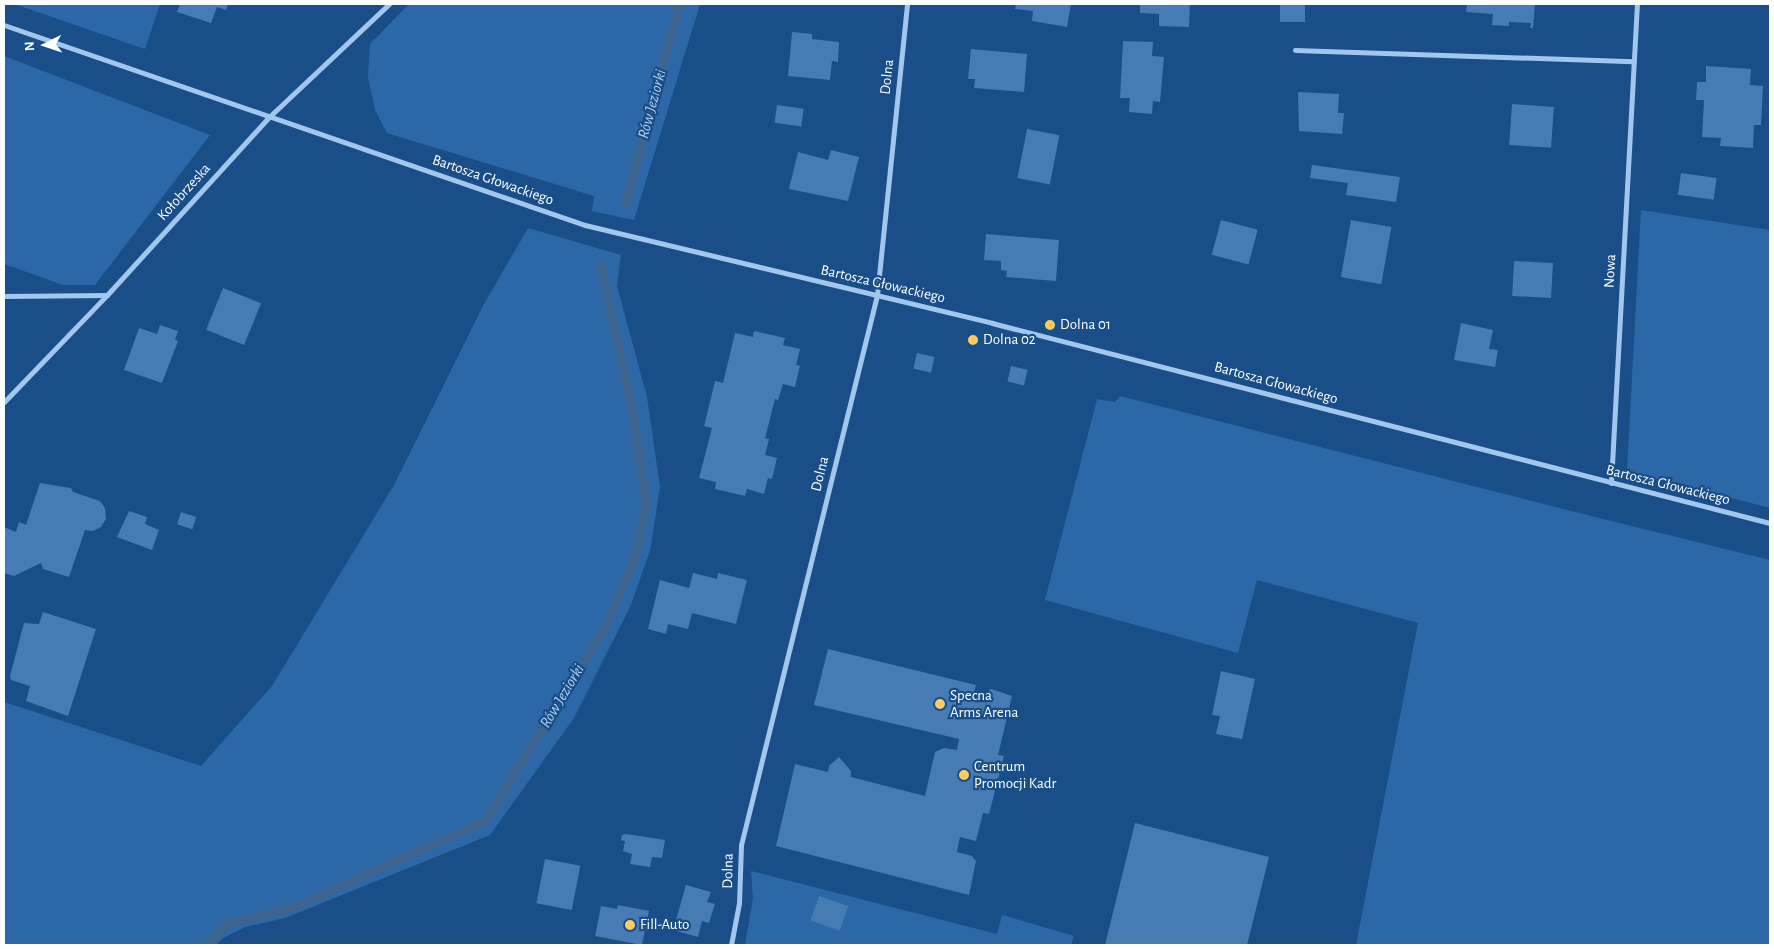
<!DOCTYPE html>
<meta charset="utf-8">
<style>
body{margin:0}
#map{position:relative;width:1774px;height:949px;overflow:hidden;background:#194e89;font-family:"Alegreya Sans",sans-serif}
div>[style]{position:absolute}
[style*='--x']{left:calc(var(--x)*1px);top:calc(var(--y)*1px);width:calc(var(--w)*1px);rotate:calc(var(--a)*1deg)}
.green>*{inset:0;background:#2c68a7}
.stream>*{height:9px;margin:-4.5px;padding:0 4.5px;transform-origin:4.5px;border-radius:4.5px;background:#3d648e}
.building>*{inset:0;background:#467bb4;transform-origin:0 0}
.street>*{height:5px;margin:-2.5px;padding:0 2.5px;transform-origin:2.5px;border-radius:2.5px;background:#a2c7ed}
.dots>*{width:14px;height:14px;translate:-50% -50%;box-sizing:border-box;border:2px solid #194e89;border-radius:50%}
span{translate:-50% -50%;white-space:nowrap;text-align:center;line-height:1.15;-webkit-text-stroke:4.5px #194e89;paint-order:stroke}
.street-label{font-size:15px;color:#fff}
.poi-label{font-size:15px;color:#fff}
.left{translate:0 -50%;text-align:left}
.water-label{font-size:16px;color:#aed1f4;font-style:italic}
.frame{position:absolute;inset:0;border:5px solid #fff;pointer-events:none}
.north{position:absolute;left:20px;top:20px;width:50px;height:50px;-webkit-text-stroke:4px #194e89;paint-order:stroke;rotate:266deg;font-size:14px;font-weight:700;line-height:20px;text-align:center;color:#fff}
.north::after{content:'';display:block;margin:auto;width:18px;height:22px;background:#fff;clip-path:polygon(50% 0,100% 100%,50% 72%,0 100%)}
</style>
<div id="map">
<div class="green">
<i style="clip-path:polygon(14px 4px,160px 4px,145px 49px)"></i>
<i style="clip-path:polygon(409px 4px,700px 4px,634px 220px,592px 211px,594px 196px,387px 133px,375px 110px,368px 77px,370px 44px)"></i>
<i style="clip-path:polygon(4px 56px,210px 135px,95px 285px,63px 285px,4px 264px)"></i>
<i style="clip-path:polygon(1641px 210px,1770px 230px,1770px 508px,1627px 471px)"></i>
<i style="clip-path:polygon(528px 228px,621px 255px,617px 286px,647px 397px,660px 487px,650px 551px,630px 607px,574px 718px,490px 835px,285px 918px,245px 927px,223px 938px,216px 945px,4px 945px,4px 702px,201px 766px,272px 686px,394px 485px,484px 304px)"></i>
<i style="clip-path:polygon(1120px 396px,1591px 516px,1770px 560px,1770px 945px,1356px 945px,1418px 623px,1257px 580px,1238px 653px,1045px 600px,1097px 399px,1115px 402px)"></i>
<i style="clip-path:polygon(751px 871px,997px 934px,1002px 915px,1074px 936px,1071px 945px,745px 945px,753px 898px)"></i>
</div>
<div class="stream">
<i style="--x:625;--y:204;--w:207;--a:-74.9"></i>
<i style="--x:207;--y:945;--w:28;--a:-48"></i>
<i style="--x:226;--y:924;--w:70;--a:-14"></i>
<i style="--x:294;--y:907;--w:211;--a:-24.4"></i>
<i style="--x:486;--y:820;--w:228;--a:-58.5"></i>
<i style="--x:605;--y:626;--w:72;--a:-66.3"></i>
<i style="--x:634;--y:560;--w:57;--a:-77.9"></i>
<i style="--x:646;--y:504;--w:91;--a:-98.2"></i>
<i style="--x:633;--y:414;--w:152;--a:-102.1"></i>
</div>
<div class="building">
<i style="clip-path:polygon(180px 4px,228px 4px,226px 10px,217px 7px,211px 23px,177px 12px)"></i>
<i style="clip-path:polygon(1016px 4px,1071px 4px,1067px 27px,1032px 21px,1033px 11px,1015px 9px)"></i>
<i style="clip-path:polygon(1140px 4px,1190px 4px,1189px 27px,1159px 26px,1159px 14px,1140px 13px)"></i>
<i style="left:1280px;top:4px;width:25px;height:18px"></i>
<i style="clip-path:polygon(1467px 4px,1535px 4px,1533px 28px,1530px 28px,1531px 23px,1509px 22px,1509px 26px,1492px 25px,1493px 14px,1466px 12px)"></i>
<i style="clip-path:polygon(792px 32px,812px 34px,812px 39px,839px 42px,838px 62px,832px 61px,830px 80px,788px 76px)"></i>
<i style="clip-path:polygon(1123px 41px,1153px 42px,1152px 56px,1164px 57px,1160px 102px,1153px 101px,1152px 114px,1129px 112px,1130px 98px,1120px 98px)"></i>
<i style="clip-path:polygon(971px 49px,1027px 54px,1024px 92px,974px 88px,975px 79px,968px 79px)"></i>
<i style="clip-path:polygon(1706px 66px,1751px 69px,1750px 85px,1763px 86px,1761px 125px,1754px 125px,1753px 148px,1720px 146px,1721px 138px,1702px 137px,1704px 100px,1696px 100px,1697px 82px,1706px 82px)"></i>
<i style="clip-path:polygon(1298px 92px,1339px 94px,1338px 113px,1344px 113px,1342px 134px,1299px 131px)"></i>
<i style="left:1512px;top:104px;width:42px;height:41px;rotate:4deg"></i>
<i style="left:777px;top:105px;width:27px;height:18px;rotate:8deg"></i>
<i style="left:1027px;top:129px;width:33px;height:50px;rotate:11deg"></i>
<i style="clip-path:polygon(831px 150px,859px 157px,848px 201px,789px 189px,798px 152px,828px 160px)"></i>
<i style="clip-path:polygon(1312px 165px,1400px 177px,1396px 202px,1346px 195px,1348px 183px,1310px 178px)"></i>
<i style="left:1681px;top:173px;width:36px;height:22px;rotate:8deg"></i>
<i style="left:1221px;top:220px;width:38px;height:36px;rotate:15deg"></i>
<i style="left:1351px;top:220px;width:41px;height:58px;rotate:10deg"></i>
<i style="clip-path:polygon(986px 234px,1059px 240px,1056px 281px,1006px 277px,1007px 271px,1001px 270px,1001px 261px,984px 260px)"></i>
<i style="left:1514px;top:261px;width:39px;height:35px;rotate:3deg"></i>
<i style="left:223px;top:288px;width:41px;height:45px;rotate:22deg"></i>
<i style="clip-path:polygon(1461px 323px,1493px 330px,1489px 349px,1498px 350px,1495px 367px,1454px 360px)"></i>
<i style="clip-path:polygon(160px 325px,178px 331px,175px 340px,178px 341px,162px 383px,124px 370px,139px 328px,157px 334px)"></i>
<i style="clip-path:polygon(754px 331px,785px 338px,783px 345px,800px 349px,796px 365px,800px 366px,795px 387px,783px 384px,778px 400px,775px 399px,765px 438px,769px 439px,765px 455px,777px 458px,772px 479px,768px 478px,764px 494px,747px 489px,745px 496px,715px 489px,716px 482px,699px 478px,712px 428px,704px 426px,715px 381px,723px 383px,735px 333px,753px 337px)"></i>
<i style="left:917px;top:353px;width:18px;height:16px;rotate:13deg"></i>
<i style="left:1011px;top:366px;width:17px;height:16px;rotate:13deg"></i>
<i style="clip-path:polygon(40px 483px,71px 488px,73px 492px,100px 501px,105px 508px,106px 519px,101px 527px,93px 531px,85px 530px,69px 577px,43px 569px,41px 563px,14px 576px,4px 573px,4px 527px,16px 532px,19px 522px,26px 525px)"></i>
<i style="clip-path:polygon(129px 511px,147px 517px,145px 524px,159px 530px,152px 550px,117px 537px)"></i>
<i style="left:181px;top:512px;width:16px;height:13px;rotate:18deg"></i>
<i style="clip-path:polygon(693px 573px,717px 579px,718px 573px,747px 580px,736px 624px,692px 613px,688px 629px,668px 624px,666px 634px,648px 629px,660px 580px,689px 588px)"></i>
<i style="clip-path:polygon(43px 612px,96px 629px,68px 716px,26px 701px,30px 686px,11px 680px,10px 676px,24px 623px,39px 624px)"></i>
<i style="clip-path:polygon(828px 649px,976px 685px,974px 692px,984px 694px,991px 689px,1012px 696px,998px 755px,1004px 756px,989px 814px,983px 813px,976px 841px,960px 837px,957px 852px,972px 856px,976px 861px,969px 895px,776px 846px,795px 764px,828px 772px,829px 766px,839px 757px,851px 771px,851px 777px,925px 796px,935px 752px,944px 748px,957px 750px,959px 739px,814px 705px)"></i>
<i style="clip-path:polygon(1221px 671px,1255px 679px,1242px 739px,1216px 734px,1220px 716px,1212px 715px)"></i>
<i style="clip-path:polygon(1135px 823px,1269px 857px,1247px 945px,1105px 945px)"></i>
<i style="clip-path:polygon(626px 834px,665px 840px,662px 858px,652px 857px,650px 867px,630px 864px,632px 854px,623px 851px,625px 841px,621px 840px,622px 835px)"></i>
<i style="left:545px;top:859px;width:36px;height:45px;rotate:11deg"></i>
<i style="clip-path:polygon(686px 885px,711px 892px,707px 902px,715px 904px,709px 923px,702px 921px,698px 937px,673px 930px)"></i>
<i style="left:819px;top:896px;width:31px;height:26px;rotate:19deg"></i>
<i style="clip-path:polygon(618px 905px,649px 911px,642px 945px,595px 936px,601px 906px,617px 909px)"></i>
</div>
<div class="street">
<i style="--x:4;--y:25;--w:614;--a:19"></i>
<i style="--x:585;--y:225;--w:419;--a:13.5"></i>
<i style="--x:992;--y:323;--w:803;--a:14.42"></i>
<i style="--x:1295;--y:50;--w:338;--a:1.9"></i>
<i style="--x:4;--y:296;--w:103;--a:-0.6"></i>
<i style="--x:4;--y:402;--w:149;--a:-46.1"></i>
<i style="--x:107;--y:295;--w:241;--a:-47.7"></i>
<i style="--x:269;--y:117;--w:165;--a:-43.3"></i>
<i style="--x:1611;--y:483;--w:480;--a:-86.9"></i>
<i style="--x:731;--y:945;--w:43;--a:-79.2"></i>
<i style="--x:739;--y:903;--w:58;--a:-88"></i>
<i style="--x:741;--y:845;--w:567;--a:-76.11"></i>
<i style="--x:877;--y:295;--w:293;--a:-84.1"></i>
</div>
<div class="dots">
<i style="left:1050px;top:325px;background:#ffcb5f"></i>
<i style="left:973px;top:340px;background:#ffcb5f"></i>
<i style="left:940px;top:704px;background:#ffcb5f"></i>
<i style="left:964px;top:775px;background:#ffcb5f"></i>
<i style="left:630px;top:925px;background:#ffcb5f"></i>
</div>
<div class="street-label">
<span style="left:887px;top:77px;rotate:-84deg">Dolna</span>
<span style="left:493px;top:180px;rotate:19deg">Bartosza Głowackiego</span>
<span style="left:184px;top:192px;rotate:-48deg">Kołobrzeska</span>
<span style="left:1610px;top:271px;rotate:-87deg">Nowa</span>
<span style="left:883px;top:284px;rotate:13deg">Bartosza Głowackiego</span>
<span style="left:1276px;top:383px;rotate:15deg">Bartosza Głowackiego</span>
<span style="left:820px;top:474px;rotate:-76deg">Dolna</span>
<span style="left:1668px;top:485px;rotate:14deg">Bartosza Głowackiego</span>
<span style="left:728px;top:871px;rotate:-89deg">Dolna</span>
</div>
<div class="poi-label">
<span class="left" style="left:1060px;top:325px">Dolna 01</span>
<span class="left" style="left:983px;top:340px">Dolna 02</span>
<span class="left" style="left:950px;top:704px">Specna<br>Arms Arena</span>
<span class="left" style="left:974px;top:775px">Centrum<br>Promocji Kadr</span>
<span class="left" style="left:640px;top:925px">Fill-Auto</span>
</div>
<div class="water-label">
<span style="left:652px;top:104px;rotate:-75deg">Rów Jeziorki</span>
<span style="left:562px;top:696px;rotate:-59deg">Rów Jeziorki</span>
</div>
<div class="frame"></div>
<div class="north">N</div>
</div>
